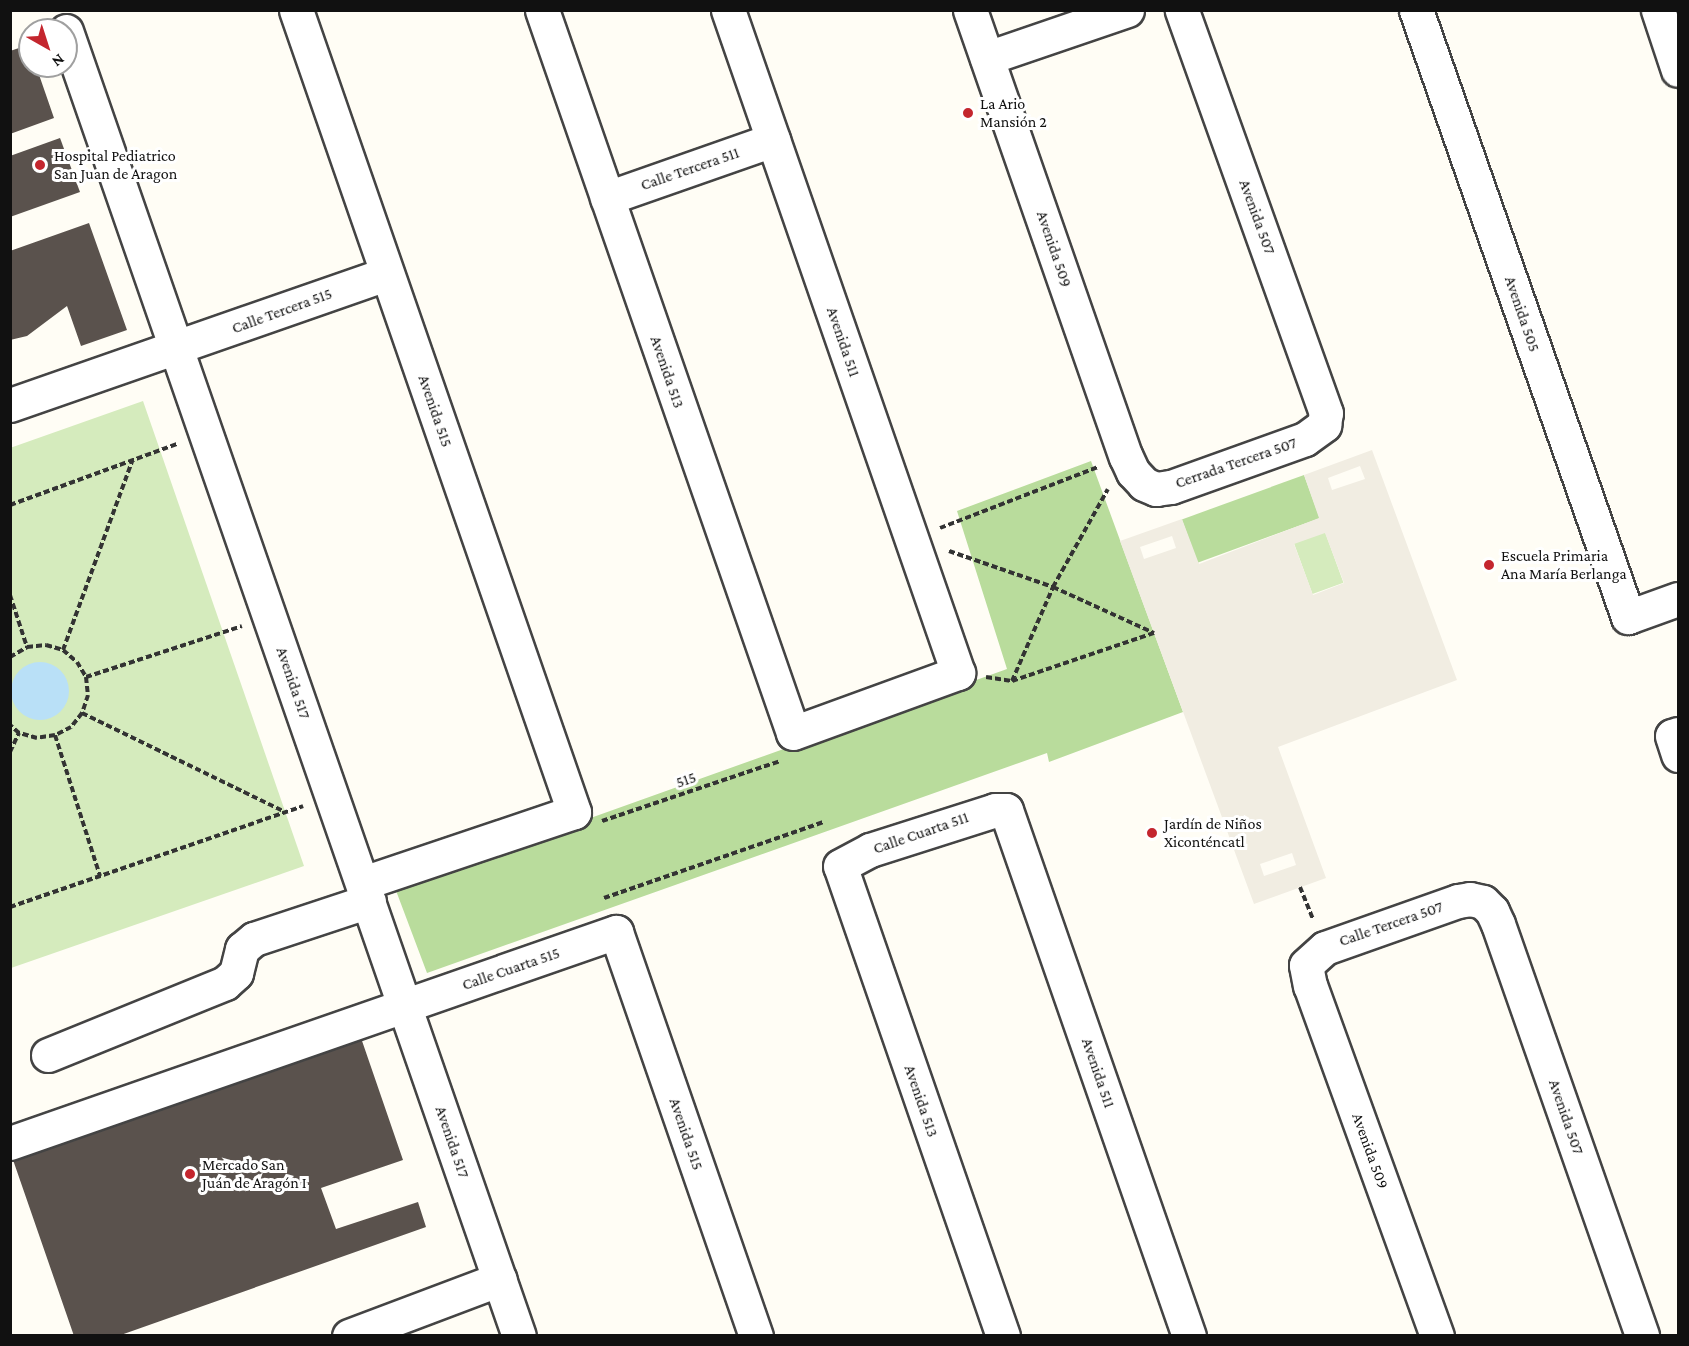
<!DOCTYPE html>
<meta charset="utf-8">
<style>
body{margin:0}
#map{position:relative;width:1689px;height:1346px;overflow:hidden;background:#fffdf5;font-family:"Crimson Pro",serif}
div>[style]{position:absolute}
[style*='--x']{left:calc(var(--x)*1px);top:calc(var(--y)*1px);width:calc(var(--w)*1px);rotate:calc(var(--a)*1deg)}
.green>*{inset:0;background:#d5ebbd;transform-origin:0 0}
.forest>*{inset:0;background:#b9dc9c;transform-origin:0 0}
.plaza>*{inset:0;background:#f1ede2}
.water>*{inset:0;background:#b9e0f7}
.round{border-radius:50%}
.building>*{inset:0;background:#5a524d}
.path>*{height:4px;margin-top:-2px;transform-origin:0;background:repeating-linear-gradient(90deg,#333 0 6px,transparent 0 9px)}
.roads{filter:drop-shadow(2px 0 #444) drop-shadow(-2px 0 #444) drop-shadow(0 2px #444) drop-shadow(0 -2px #444)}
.minor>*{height:33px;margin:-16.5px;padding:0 16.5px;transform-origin:16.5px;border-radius:16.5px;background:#fff}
.dots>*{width:16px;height:16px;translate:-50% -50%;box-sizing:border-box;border:3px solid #fff;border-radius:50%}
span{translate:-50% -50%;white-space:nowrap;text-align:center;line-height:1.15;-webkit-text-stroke:6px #fff;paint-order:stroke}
.poi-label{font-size:16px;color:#111}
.left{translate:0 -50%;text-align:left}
.street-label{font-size:16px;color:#111}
.frame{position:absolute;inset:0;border:12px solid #111;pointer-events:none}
.north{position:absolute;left:18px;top:18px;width:60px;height:60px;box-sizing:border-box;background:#fff;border:2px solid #a0a0a0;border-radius:50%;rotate:141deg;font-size:16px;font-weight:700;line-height:24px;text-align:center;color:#111}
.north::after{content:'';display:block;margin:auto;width:21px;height:27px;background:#c4262e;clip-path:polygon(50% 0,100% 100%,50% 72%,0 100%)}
</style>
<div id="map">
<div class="green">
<i style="clip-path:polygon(143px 401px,304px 866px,11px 968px,10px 448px)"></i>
<i style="left:1325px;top:532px;width:54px;height:33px;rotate:70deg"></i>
</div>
<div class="forest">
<i style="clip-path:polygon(1091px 461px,1183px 712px,1049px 762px,1047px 753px,427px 973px,395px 888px,1007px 669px,957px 511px)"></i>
<i style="left:1304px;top:475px;width:46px;height:130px;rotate:70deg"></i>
</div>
<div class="plaza">
<i style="clip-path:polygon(evenodd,1372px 450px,1457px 680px,1278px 747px,1326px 878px,1254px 904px,1120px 541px,1182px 519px,1199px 564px,1319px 518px,1304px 475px,1372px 450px,1360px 466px,1365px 479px,1332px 490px,1328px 478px,1360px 466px,1372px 450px,1325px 533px,1344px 583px,1313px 595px,1294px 544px,1325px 533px,1372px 450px,1172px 536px,1176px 548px,1144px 559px,1140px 547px,1172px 536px,1372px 450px,1292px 853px,1296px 865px,1264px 876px,1260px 864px,1292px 853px)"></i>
</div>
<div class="water">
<i class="round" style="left:11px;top:662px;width:58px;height:58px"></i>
</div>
<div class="building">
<i style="clip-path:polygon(28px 45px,30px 66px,36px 66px,54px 118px,10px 134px,10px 51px)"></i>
<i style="clip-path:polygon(60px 138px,80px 192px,10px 217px,10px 156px)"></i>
<i style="clip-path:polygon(89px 223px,127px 330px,81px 346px,67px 306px,27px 336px,10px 340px,10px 251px)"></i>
<i style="clip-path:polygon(360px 1035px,403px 1160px,321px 1188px,336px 1229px,418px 1202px,426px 1227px,118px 1336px,74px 1336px,12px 1157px)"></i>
</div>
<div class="path">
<i style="--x:10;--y:505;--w:178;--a:-20.1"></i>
<i style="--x:940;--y:528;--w:169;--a:-21.1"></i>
<i style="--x:949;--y:551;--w:110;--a:19.1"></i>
<i style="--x:1053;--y:587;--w:111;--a:24.5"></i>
<i style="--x:10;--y:595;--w:55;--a:71.9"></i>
<i style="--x:63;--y:650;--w:201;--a:-69.9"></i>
<i style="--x:10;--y:657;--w:20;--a:-30"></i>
<i style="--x:27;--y:647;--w:19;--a:-6"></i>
<i style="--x:46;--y:645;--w:18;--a:16"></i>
<i style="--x:63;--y:650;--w:18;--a:41"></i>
<i style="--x:77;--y:662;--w:17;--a:59"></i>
<i style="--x:86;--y:677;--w:18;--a:84"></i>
<i style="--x:88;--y:695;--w:19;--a:108"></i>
<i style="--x:82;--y:713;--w:18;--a:128"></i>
<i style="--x:71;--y:727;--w:18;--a:153"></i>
<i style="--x:55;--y:735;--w:18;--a:171"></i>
<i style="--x:37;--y:738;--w:19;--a:-164"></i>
<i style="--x:19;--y:733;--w:12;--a:-138"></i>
<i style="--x:86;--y:677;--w:164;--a:-18.1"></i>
<i style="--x:986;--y:677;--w:26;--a:9"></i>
<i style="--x:1012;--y:681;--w:150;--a:-18.7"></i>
<i style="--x:1012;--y:681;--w:103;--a:-66.4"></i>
<i style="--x:1053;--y:587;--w:112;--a:-60.7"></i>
<i style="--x:82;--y:713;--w:226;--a:26"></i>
<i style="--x:55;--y:735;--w:148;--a:72.3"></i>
<i style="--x:10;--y:752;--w:21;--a:-65"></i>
<i style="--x:602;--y:821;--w:188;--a:-18.6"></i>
<i style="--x:1300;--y:887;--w:35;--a:68"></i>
<i style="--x:604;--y:898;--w:233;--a:-19.1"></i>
<i style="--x:10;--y:907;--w:310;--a:-19"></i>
</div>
<div class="roads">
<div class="minor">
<i style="--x:296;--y:10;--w:849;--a:70.88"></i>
<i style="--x:574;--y:812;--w:223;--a:161.4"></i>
<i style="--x:542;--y:10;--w:765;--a:70.85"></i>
<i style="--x:793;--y:733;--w:176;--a:-20"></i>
<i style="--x:958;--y:673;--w:702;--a:-109.13"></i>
<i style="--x:970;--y:10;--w:473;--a:70.8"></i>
<i style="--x:1126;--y:457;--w:17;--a:65"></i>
<i style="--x:1133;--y:472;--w:16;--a:47"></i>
<i style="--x:1144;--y:484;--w:13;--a:23"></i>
<i style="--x:1156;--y:489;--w:15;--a:-8"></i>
<i style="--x:1171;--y:487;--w:142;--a:-19.7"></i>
<i style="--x:1305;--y:439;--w:24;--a:-36"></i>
<i style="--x:1324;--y:425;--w:12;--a:-81"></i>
<i style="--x:1326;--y:413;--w:428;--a:-109.7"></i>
<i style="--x:1416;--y:10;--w:643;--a:70.75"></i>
<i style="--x:1628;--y:617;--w:53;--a:-19.8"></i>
<i style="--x:1658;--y:10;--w:63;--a:71.6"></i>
<i style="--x:66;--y:31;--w:1381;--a:70.86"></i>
<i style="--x:987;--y:58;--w:148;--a:-18.9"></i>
<i style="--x:607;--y:198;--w:176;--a:-19.3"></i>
<i style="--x:10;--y:405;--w:399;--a:-19.2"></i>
<i style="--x:1678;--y:734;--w:6;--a:162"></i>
<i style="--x:1672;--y:736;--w:20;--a:72"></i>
<i style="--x:48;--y:1055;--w:191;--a:-22.1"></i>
<i style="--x:225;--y:983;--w:15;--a:-42"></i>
<i style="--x:236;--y:973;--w:25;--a:-76"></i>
<i style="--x:242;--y:949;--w:16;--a:-40"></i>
<i style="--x:254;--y:939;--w:121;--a:-18.3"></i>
<i style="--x:10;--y:1143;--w:642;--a:-19.2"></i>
<i style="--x:616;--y:932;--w:428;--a:70.9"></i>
<i style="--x:349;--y:1336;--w:161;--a:-20.7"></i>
<i style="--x:1003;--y:1336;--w:497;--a:-109.1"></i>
<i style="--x:840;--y:866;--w:34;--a:-28"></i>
<i style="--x:870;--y:850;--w:131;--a:-17.7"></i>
<i style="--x:995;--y:810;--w:11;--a:0"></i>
<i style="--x:1006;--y:810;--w:557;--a:70.82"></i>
<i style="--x:1437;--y:1336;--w:372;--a:-109.9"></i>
<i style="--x:1310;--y:986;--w:21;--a:-101"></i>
<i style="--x:1306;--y:965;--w:25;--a:-42"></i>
<i style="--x:1325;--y:948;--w:141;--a:-19.5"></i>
<i style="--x:1458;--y:901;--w:12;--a:-9"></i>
<i style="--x:1470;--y:899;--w:13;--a:13"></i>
<i style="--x:1483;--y:902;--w:13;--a:45"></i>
<i style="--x:1492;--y:911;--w:14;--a:65"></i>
<i style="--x:1498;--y:924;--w:436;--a:70.7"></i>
</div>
</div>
<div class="dots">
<i style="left:968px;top:113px;background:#c4262e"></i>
<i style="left:40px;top:165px;background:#c4262e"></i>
<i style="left:1489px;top:565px;background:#c4262e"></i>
<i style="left:1152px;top:833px;background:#c4262e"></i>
<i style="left:190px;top:1174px;background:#c4262e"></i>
</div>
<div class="poi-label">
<span class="left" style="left:980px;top:113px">La Ario<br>Mansión 2</span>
<span class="left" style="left:54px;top:165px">Hospital Pediatrico<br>San Juan de Aragon</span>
<span class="left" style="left:1501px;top:565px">Escuela Primaria<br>Ana María Berlanga</span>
<span class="left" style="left:1164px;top:833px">Jardín de Niños<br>Xiconténcatl</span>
<span class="left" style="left:202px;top:1174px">Mercado San<br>Juán de Aragón I</span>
</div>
<div class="street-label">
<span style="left:690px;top:169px;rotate:-19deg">Calle Tercera 511</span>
<span style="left:1257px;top:217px;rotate:70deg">Avenida 507</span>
<span style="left:1054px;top:249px;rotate:71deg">Avenida 509</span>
<span style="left:282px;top:311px;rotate:-20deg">Calle Tercera 515</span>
<span style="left:1522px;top:314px;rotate:71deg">Avenida 505</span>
<span style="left:843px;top:342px;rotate:71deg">Avenida 511</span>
<span style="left:667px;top:372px;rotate:71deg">Avenida 513</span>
<span style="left:435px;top:411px;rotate:71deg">Avenida 515</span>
<span style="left:1236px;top:463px;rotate:-19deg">Cerrada Tercera 507</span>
<span style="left:293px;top:683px;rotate:71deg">Avenida 517</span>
<span style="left:686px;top:780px;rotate:-19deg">515</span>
<span style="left:921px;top:833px;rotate:-19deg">Calle Cuarta 511</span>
<span style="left:1391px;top:924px;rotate:-19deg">Calle Tercera 507</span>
<span style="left:511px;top:969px;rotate:-19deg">Calle Cuarta 515</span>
<span style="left:1098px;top:1073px;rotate:71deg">Avenida 511</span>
<span style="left:921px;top:1101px;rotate:71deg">Avenida 513</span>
<span style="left:1566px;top:1117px;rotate:71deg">Avenida 507</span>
<span style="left:686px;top:1134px;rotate:71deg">Avenida 515</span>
<span style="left:452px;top:1142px;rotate:71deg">Avenida 517</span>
<span style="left:1370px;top:1151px;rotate:70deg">Avenida 509</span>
</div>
<div class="frame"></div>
<div class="north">N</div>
</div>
